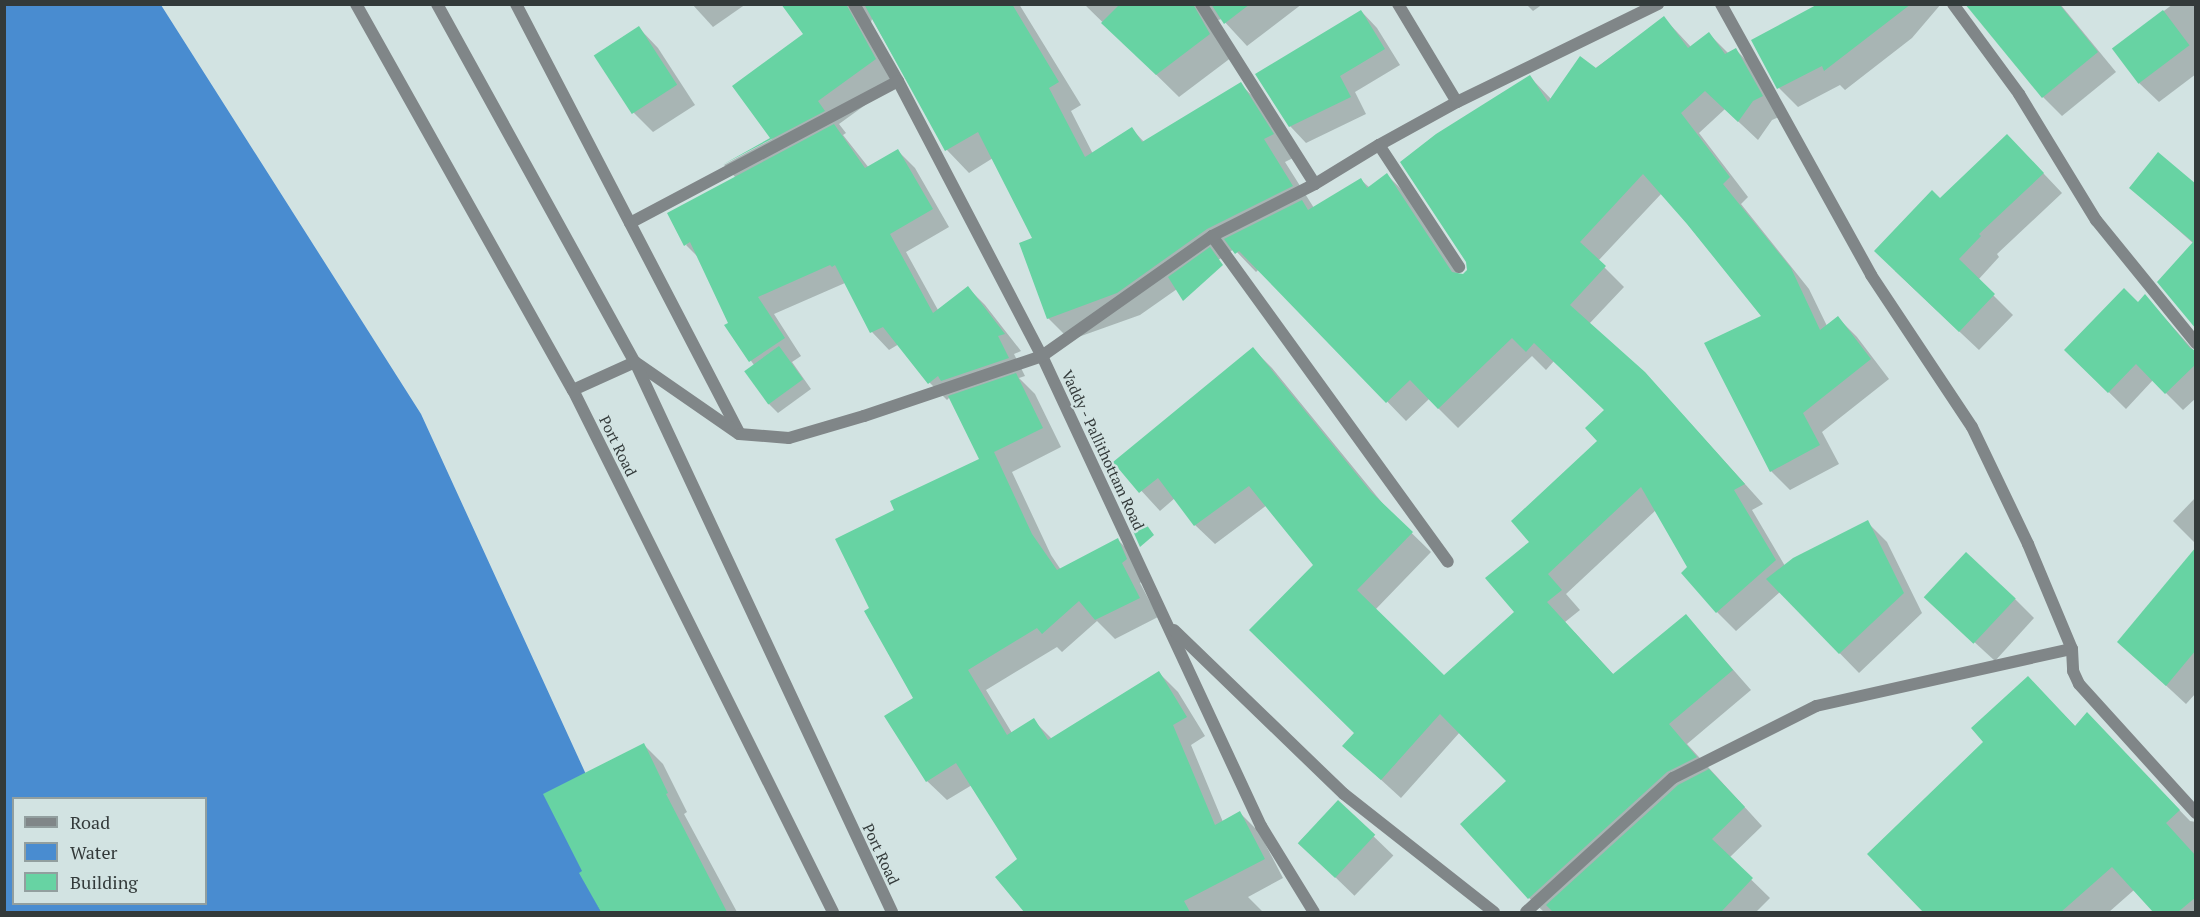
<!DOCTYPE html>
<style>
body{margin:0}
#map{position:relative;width:2200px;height:917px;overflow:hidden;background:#d2e3e2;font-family:"PT Serif",serif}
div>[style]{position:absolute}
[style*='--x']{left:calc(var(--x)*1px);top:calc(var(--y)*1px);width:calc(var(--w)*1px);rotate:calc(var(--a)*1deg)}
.water>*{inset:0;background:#498cd0}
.shadow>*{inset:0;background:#0003;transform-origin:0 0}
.building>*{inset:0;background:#67d3a3;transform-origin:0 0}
.minor>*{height:12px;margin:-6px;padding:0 6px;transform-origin:6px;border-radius:6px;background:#808688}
.tertiary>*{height:12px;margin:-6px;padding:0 6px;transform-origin:6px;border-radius:6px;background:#808688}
span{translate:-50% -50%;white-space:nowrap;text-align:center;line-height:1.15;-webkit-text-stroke:4.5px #d2e3e2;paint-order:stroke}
.street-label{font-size:15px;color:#333a3a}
.frame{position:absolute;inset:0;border:6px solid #333a3a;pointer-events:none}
.legend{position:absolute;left:12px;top:797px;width:195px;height:108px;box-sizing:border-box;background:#d2e3e2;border:2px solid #929f9f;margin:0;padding:8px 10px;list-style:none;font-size:18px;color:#333a3a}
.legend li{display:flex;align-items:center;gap:12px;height:30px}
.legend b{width:30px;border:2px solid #929f9f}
</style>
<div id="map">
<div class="water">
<i style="clip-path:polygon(evenodd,5px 5px,161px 5px,421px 414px,649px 912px,5px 912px,5px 5px,14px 798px,206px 798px,206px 904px,14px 904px,14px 798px)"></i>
</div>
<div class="shadow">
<i style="clip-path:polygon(692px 4px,746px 4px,713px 27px)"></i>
<i style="clip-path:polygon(820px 4px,1019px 4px,1081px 105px,1071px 111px,1093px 154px,1132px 129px,1144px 142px,1240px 84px,1263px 106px,1295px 157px,1285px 162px,1314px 208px,1361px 180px,1370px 188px,1387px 175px,1406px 194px,1459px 275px,1464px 276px,1468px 271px,1530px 77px,1552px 100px,1664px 18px,1691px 47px,1709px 34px,1729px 54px,1736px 50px,1755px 69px,1781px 116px,1772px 120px,1758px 140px,1725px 109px,1699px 133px,1748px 197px,1741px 204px,1809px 289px,1827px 326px,1838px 318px,1857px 337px,1889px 379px,1822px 432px,1839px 464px,1790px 490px,1771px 471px,1763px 316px,1662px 193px,1598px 261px,1624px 287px,1589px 324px,1664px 394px,1763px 504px,1752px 510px,1785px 566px,1867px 522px,1887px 542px,1922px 613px,1859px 673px,1780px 592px,1736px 631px,1717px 612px,1656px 510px,1566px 594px,1580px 610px,1565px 622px,1614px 675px,1686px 616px,1751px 690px,1687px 744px,1762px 826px,1729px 858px,1770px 898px,1756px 912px,1647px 912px,1630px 895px,1613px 912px,1544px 912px,1529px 898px,1508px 781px,1460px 732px,1401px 798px,1344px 746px,1356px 733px,1315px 565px,1267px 505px,1215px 544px,1195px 525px,1175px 498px,1160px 511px,1115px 462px,1253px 349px,1272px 368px,1388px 510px,1431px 552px,1375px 610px,1443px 678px,1516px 612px,1531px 542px,1599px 441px,1606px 410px,1554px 361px,1546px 370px,1532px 356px,1458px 428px,1429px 399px,1406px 421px,1259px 269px,1256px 272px,1234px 249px,1140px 315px,1070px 340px,1048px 318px,1034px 239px,993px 158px,969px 173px,947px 150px,872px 19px,868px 31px,897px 82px,839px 124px,846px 133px,843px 135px,869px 168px,898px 151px,915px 168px,949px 227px,906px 252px,938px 310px,968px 288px,985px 305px,1021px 351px,1014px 354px,1025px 376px,1019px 378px,1035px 394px,1061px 447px,1012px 472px,1051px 555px,1061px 570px,1118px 540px,1137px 559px,1146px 578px,1140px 583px,1158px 617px,1115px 639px,1097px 621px,1062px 652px,1057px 647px,986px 690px,1012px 733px,1033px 720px,1052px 739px,1159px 673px,1178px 692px,1205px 736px,1191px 745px,1223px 822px,1240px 813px,1259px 832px,1283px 878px,1248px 897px,1263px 912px,1026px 912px,997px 877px,1019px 860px,972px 785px,947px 800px,927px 781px,886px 716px,915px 698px,871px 609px,896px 511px,981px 460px,950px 397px,947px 400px,930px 383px,899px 344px,889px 350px,872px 332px,845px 283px,774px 314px,801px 356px,792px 362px,811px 389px,778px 413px,768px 403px,754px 365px,726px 326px,730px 324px,700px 259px,686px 245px,736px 178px,724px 165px,772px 139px,805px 35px)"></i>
<i style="clip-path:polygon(1084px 4px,1302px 4px,1247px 46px,1222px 19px,1218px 20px,1216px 32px,1232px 57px,1179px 97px)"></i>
<i style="clip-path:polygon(1526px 4px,1543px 4px,1533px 11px)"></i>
<i style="clip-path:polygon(1821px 4px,1941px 4px,1912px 38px,1845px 90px,1840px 85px,1798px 107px,1779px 88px)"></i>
<i style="clip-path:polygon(1967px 4px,2060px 4px,2116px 72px,2062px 116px,2043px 97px)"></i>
<i style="clip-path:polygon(2173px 4px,2196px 4px,2196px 74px,2159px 102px,2139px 83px,2114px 49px)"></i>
<i style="clip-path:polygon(1361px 11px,1377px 28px,1400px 65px,1355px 92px,1366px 114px,1306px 143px,1290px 126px)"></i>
<i style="clip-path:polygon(639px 28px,658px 48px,695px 105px,653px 132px,634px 113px,596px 55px)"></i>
<i style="clip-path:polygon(2026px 155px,2062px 193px,1997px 254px,1999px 257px,1978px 280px,2013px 315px,1979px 350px,1895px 271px,1940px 200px)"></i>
<i style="clip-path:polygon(2196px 186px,2194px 244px,2131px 188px)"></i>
<i style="clip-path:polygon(2145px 296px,2196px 353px,2196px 398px,2183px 410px,2153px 380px,2126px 409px,2066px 350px,2138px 304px)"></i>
<i style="clip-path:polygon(2196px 497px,2196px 544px,2173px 521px)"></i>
<i style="clip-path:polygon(2196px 549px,2196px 693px,2186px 704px,2119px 642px)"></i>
<i style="clip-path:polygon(2015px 599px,2034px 618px,1995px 661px,1947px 617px)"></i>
<i style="clip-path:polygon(2028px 678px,2076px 727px,2109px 737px,2190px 821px,2196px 822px,2196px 912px,2155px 912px,2134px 890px,2109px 912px,1924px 912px,1869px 854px,1985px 742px)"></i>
<i style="clip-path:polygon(644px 745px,663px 764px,687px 812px,684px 814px,737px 912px,601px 912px,581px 874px)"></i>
<i style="left:1338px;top:802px;width:77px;height:56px;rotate:44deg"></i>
</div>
<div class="building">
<i style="clip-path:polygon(781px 4px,846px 4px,876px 59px,818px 101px,825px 111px,722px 165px,770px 138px,732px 86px,803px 34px)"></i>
<i style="clip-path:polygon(864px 4px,1012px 4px,1059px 82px,1049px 88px,1085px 157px,1132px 127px,1142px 142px,1241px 82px,1274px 134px,1264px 139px,1293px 186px,1207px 229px,1117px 293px,1047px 319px,1019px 243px,1032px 238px,978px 132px,945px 151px)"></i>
<i style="clip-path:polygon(1120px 4px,1193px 4px,1210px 34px,1156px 75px,1101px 23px)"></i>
<i style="clip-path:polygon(1211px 4px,1250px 4px,1224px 24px)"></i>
<i style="clip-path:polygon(1818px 4px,1911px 4px,1824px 71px,1822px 66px,1777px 89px,1751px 40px)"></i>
<i style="clip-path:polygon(1965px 4px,2059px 4px,2098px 52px,2042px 98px)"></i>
<i style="clip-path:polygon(1361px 10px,1385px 49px,1340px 76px,1351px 97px,1289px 127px,1255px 74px)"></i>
<i style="left:2163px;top:10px;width:44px;height:64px;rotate:53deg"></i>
<i style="clip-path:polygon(1664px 16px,1688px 48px,1709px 32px,1725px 54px,1736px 48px,1763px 96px,1753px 101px,1738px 122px,1705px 91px,1681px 113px,1730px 177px,1723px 184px,1791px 268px,1820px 330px,1838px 316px,1871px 359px,1803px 413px,1820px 445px,1770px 472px,1704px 343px,1761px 316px,1687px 224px,1643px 174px,1580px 242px,1606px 266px,1570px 305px,1645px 372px,1745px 484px,1734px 490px,1776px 560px,1716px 613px,1681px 573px,1687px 567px,1641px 487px,1548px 574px,1562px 590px,1547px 602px,1613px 674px,1686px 614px,1733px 670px,1669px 724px,1697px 757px,1667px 772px,1528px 899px,1460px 824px,1506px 781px,1440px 714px,1381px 780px,1342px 746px,1354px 733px,1249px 630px,1313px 565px,1249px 486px,1194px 526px,1158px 478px,1139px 493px,1113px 462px,1253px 347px,1371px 492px,1413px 532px,1357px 590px,1444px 675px,1514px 612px,1485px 578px,1529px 542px,1511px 521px,1597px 441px,1585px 428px,1604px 410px,1534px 343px,1526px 352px,1512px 338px,1438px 409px,1410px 380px,1386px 403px,1239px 251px,1235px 254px,1224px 239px,1302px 200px,1308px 210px,1361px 178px,1367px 188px,1387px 173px,1452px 272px,1463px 274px,1467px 270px,1466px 262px,1400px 162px,1436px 134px,1530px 75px,1548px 102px,1580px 56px,1596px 68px)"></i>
<i style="left:639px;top:26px;width:70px;height:54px;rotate:57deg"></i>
<i style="clip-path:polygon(834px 124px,865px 168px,898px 149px,933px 209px,890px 234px,933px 313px,968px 286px,1005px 334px,998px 336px,1009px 358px,941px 381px,938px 376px,928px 384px,883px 327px,870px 333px,835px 265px,832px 267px,830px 265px,758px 297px,785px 338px,749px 362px,724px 325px,728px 323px,690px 242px,684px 246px,667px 213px)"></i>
<i style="clip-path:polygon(2007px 134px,2044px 173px,1979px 234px,1981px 236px,1959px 259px,1995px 294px,1959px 332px,1874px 251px,1932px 190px,1940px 198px)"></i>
<i style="clip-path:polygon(2158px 152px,2196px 184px,2196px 329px,2157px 282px,2193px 242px,2129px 188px)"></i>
<i style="clip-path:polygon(1210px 247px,1223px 265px,1183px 301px,1168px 277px)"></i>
<i style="clip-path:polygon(2124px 288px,2138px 302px,2145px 294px,2190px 348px,2196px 351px,2196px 364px,2165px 394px,2136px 364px,2108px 393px,2064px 350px)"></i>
<i style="left:779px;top:346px;width:41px;height:43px;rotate:54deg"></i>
<i style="clip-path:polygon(1016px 373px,1043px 428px,994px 452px,1032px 534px,1057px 570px,1118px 538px,1127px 559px,1122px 563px,1140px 598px,1095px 620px,1079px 601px,1042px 634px,1037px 628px,968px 670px,1007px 735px,1034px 718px,1048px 740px,1159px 671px,1187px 717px,1173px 725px,1215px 825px,1240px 811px,1265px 859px,1184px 901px,1190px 912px,1024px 912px,995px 877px,1017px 859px,956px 763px,926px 782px,884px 716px,913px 698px,864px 611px,869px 608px,835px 539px,894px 510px,890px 501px,979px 459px,948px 396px)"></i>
<i style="clip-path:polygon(1868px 520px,1904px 593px,1839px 654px,1766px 579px,1793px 558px)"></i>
<i style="clip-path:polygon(1146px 524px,1154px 535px,1140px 547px,1133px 531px)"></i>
<i style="clip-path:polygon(2196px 547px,2196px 650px,2166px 686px,2117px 642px)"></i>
<i style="left:1966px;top:552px;width:68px;height:62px;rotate:43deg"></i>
<i style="clip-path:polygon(2028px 676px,2075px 726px,2087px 712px,2180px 810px,2166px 823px,2196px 856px,2196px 897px,2178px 912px,2153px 912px,2112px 867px,2061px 912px,1923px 912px,1867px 854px,1983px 742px,1971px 728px)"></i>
<i style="clip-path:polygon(644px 743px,668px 793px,666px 794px,727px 912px,601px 912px,579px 873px,582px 871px,543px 794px)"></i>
<i style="clip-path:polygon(1709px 769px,1745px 807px,1712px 839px,1753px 878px,1721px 912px,1553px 912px,1546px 905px,1678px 785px)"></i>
<i style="left:1338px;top:800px;width:51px;height:59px;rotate:43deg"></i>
</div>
<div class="minor">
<i style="--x:516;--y:4;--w:483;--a:62.5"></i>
<i style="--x:854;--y:4;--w:89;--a:60.3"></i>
<i style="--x:898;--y:81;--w:310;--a:62.4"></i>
<i style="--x:1042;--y:356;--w:519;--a:65.02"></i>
<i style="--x:1261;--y:826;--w:101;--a:58.4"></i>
<i style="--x:1201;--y:4;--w:213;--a:57.7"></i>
<i style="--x:1398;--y:4;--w:114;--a:59"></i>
<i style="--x:1721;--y:4;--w:310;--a:61"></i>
<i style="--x:1871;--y:275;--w:182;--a:56.4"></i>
<i style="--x:1972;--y:427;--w:130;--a:64.4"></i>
<i style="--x:2028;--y:544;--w:114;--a:67.3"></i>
<i style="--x:1953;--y:4;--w:112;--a:53.7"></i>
<i style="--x:2019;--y:94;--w:148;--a:58.6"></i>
<i style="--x:2096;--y:220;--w:159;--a:50.9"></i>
<i style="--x:1379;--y:145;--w:146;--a:56.7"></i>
<i style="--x:630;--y:223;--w:303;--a:-27.9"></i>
<i style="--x:1212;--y:236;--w:402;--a:54.1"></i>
<i style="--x:573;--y:390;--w:68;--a:-24.3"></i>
<i style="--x:635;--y:362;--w:126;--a:34.7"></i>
<i style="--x:739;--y:434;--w:50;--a:4.6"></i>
<i style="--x:789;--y:438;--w:78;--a:-16.3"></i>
<i style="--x:864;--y:416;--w:188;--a:-18.6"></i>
<i style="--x:1042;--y:356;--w:208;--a:-35.2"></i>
<i style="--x:1212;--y:236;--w:115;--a:-26.8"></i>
<i style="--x:1315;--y:184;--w:75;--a:-31.4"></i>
<i style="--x:1379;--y:145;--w:89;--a:-28.9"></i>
<i style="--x:1457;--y:102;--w:224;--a:-26"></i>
<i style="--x:1174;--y:630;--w:236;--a:44"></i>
<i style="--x:1344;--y:794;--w:191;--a:38.2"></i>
<i style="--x:1526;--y:912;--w:199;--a:-42.4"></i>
<i style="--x:1673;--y:778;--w:160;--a:-26.7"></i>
<i style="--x:1816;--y:706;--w:262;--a:-12.6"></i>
<i style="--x:2072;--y:649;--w:22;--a:87"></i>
<i style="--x:2073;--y:671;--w:14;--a:65"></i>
<i style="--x:2079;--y:684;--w:174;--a:47.8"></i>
</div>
<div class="tertiary">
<i style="--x:356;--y:4;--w:443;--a:60.7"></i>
<i style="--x:573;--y:390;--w:583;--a:63.52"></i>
<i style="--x:437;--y:4;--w:409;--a:61.1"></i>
<i style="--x:635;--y:362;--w:607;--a:64.95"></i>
</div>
<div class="street-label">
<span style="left:618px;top:446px;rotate:64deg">Port Road</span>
<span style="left:1103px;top:450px;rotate:65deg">Vaddy - Pallithottam Road</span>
<span style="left:881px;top:854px;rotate:65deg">Port Road</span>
</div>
<div class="frame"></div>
<ul class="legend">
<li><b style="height:8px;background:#808688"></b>Road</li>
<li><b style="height:16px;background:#498cd0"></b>Water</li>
<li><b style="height:16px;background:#67d3a3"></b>Building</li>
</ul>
</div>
